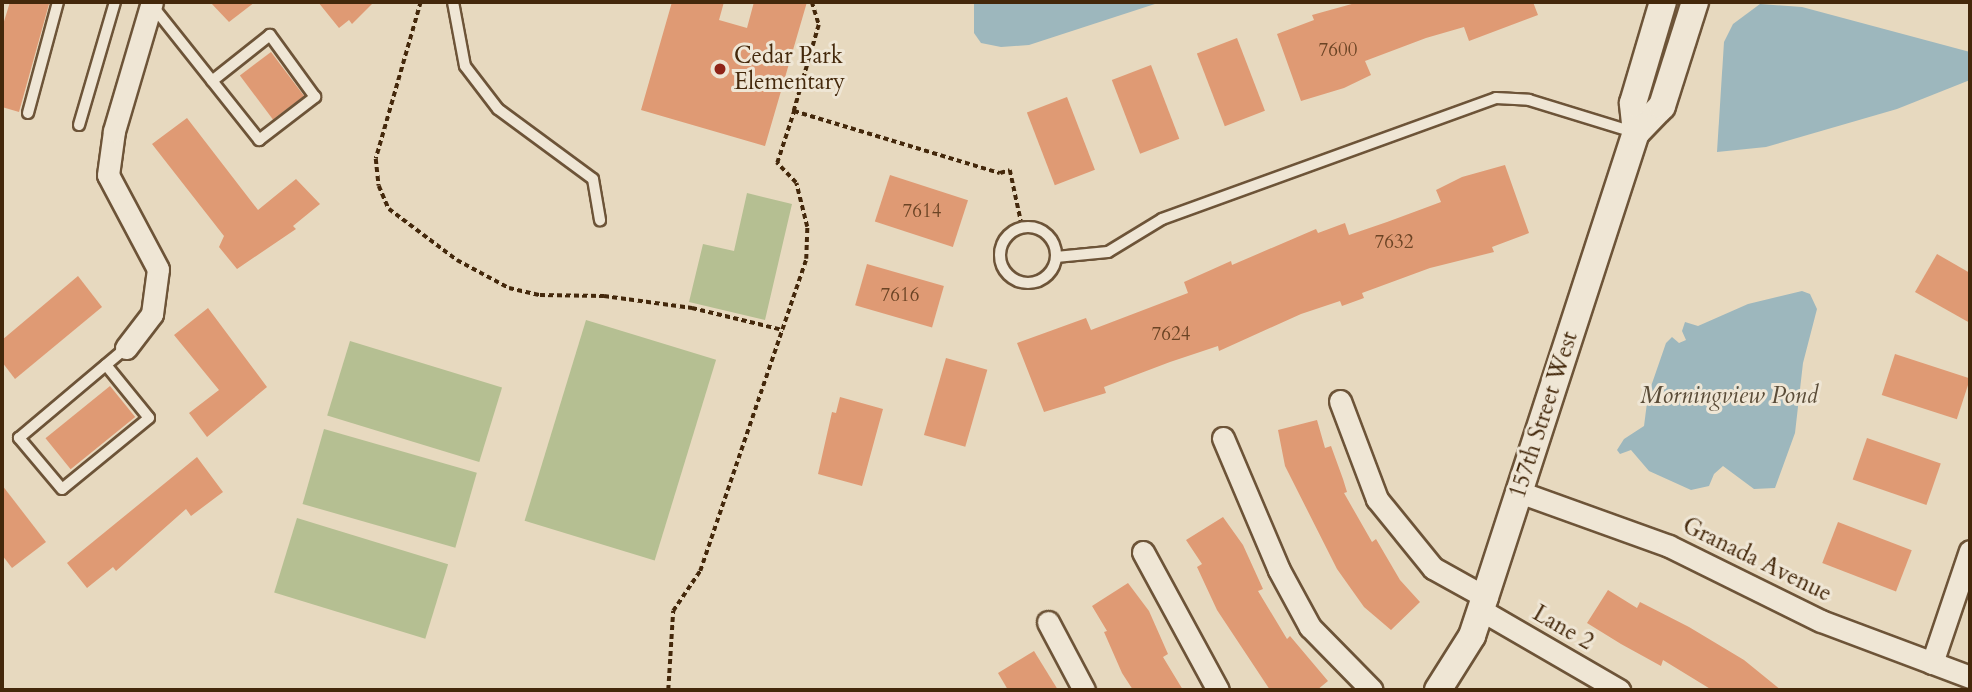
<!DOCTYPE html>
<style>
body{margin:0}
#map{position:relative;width:1972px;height:692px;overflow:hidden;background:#e7d9bf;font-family:Cardo,serif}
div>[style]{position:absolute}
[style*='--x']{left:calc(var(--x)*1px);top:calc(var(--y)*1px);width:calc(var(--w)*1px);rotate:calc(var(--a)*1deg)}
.green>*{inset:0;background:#b5bf92;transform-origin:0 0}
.water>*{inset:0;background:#9db7bd}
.building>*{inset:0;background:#df9a74;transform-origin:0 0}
.path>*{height:3.5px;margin-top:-1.75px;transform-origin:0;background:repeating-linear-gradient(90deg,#44280b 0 5px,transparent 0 8.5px)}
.roads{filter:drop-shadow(2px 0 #6d5438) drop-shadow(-2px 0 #6d5438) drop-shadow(0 2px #6d5438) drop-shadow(0 -2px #6d5438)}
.service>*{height:10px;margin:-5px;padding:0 5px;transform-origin:5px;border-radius:5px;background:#efe6d5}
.service>.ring{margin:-5px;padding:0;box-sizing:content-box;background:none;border:10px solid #efe6d5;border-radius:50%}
.minor>*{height:21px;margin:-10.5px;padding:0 10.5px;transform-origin:10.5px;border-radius:10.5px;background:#efe6d5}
.tertiary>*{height:26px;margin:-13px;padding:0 13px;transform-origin:13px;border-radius:13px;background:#efe6d5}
.dots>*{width:19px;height:19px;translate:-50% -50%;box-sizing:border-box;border:4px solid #efe6d5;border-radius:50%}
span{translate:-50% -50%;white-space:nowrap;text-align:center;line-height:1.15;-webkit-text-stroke:6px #efe6d5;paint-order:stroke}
.number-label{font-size:19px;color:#6b4425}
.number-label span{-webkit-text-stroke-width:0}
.poi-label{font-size:23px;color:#44280b}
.left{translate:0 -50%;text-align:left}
.street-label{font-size:23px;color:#44280b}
.water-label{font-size:24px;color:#5a4c38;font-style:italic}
.frame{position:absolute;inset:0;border:4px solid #44280b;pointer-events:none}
</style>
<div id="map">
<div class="green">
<i style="clip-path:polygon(747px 193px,792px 204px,765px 320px,689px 302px,703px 244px,734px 251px)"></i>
<i style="left:586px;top:320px;width:136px;height:210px;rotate:17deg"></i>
<i style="left:350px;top:341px;width:159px;height:78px;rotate:17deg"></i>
<i style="left:324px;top:429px;width:159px;height:78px;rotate:16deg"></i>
<i style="left:297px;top:518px;width:158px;height:78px;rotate:17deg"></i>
</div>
<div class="water">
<i style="clip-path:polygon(974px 2px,1161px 2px,1029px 45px,1001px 47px,981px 43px,974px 33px)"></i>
<i style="clip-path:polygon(1760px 4px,1802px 7px,1970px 52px,1970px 80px,1897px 109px,1766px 147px,1717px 152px,1724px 42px,1733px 24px)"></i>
<i style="clip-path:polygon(1802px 291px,1810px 294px,1817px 309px,1803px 363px,1795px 433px,1775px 488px,1754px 489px,1723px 466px,1714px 474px,1709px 486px,1691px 490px,1649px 471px,1631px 450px,1620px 454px,1617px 450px,1624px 439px,1644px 426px,1648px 395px,1666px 343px,1672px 337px,1679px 343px,1686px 340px,1682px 331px,1685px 322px,1698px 326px,1748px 304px)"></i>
</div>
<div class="building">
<i style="clip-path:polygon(10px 2px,49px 4px,19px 112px,2px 107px,2px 28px)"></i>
<i style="clip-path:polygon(210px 2px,255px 2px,229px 22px)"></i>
<i style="clip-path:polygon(318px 2px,374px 2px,352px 24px,349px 20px,339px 28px)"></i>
<i style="clip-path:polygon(672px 2px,724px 2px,719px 20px,747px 28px,754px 2px,807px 2px,765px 146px,641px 110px)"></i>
<i style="clip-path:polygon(1359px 2px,1533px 2px,1538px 15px,1469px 41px,1464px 27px,1426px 38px,1365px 61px,1371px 75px,1344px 88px,1301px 101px,1277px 34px,1314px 20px,1312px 15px)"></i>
<i style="left:1237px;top:38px;width:78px;height:43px;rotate:69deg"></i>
<i style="left:271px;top:52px;width:55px;height:39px;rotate:53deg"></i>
<i style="left:1151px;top:65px;width:79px;height:42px;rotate:69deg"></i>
<i style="left:1067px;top:97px;width:78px;height:43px;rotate:69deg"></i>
<i style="clip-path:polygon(187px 118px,258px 210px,296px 179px,320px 204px,293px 226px,296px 229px,237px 269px,219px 247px,224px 236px,152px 144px)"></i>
<i style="clip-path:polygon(1505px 165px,1529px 233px,1492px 247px,1494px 252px,1430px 268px,1362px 293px,1364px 298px,1342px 306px,1340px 301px,1301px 314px,1219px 351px,1218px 346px,1170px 362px,1104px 387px,1106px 393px,1044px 412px,1017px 343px,1086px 318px,1091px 330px,1188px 293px,1184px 282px,1231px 261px,1232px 265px,1316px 229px,1318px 233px,1345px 223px,1349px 235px,1387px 222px,1441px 202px,1436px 190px,1462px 177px)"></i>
<i style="left:890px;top:175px;width:82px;height:49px;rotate:18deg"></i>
<i style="clip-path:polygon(1937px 254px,1970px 273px,1970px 323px,1915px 292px)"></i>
<i style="left:867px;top:264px;width:80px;height:43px;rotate:16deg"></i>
<i style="clip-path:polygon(78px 276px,102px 307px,15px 379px,2px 362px,2px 340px)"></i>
<i style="clip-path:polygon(208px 308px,267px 387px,207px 437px,189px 413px,219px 390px,174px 335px)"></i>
<i style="left:1895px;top:354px;width:79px;height:43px;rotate:18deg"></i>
<i style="left:946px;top:358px;width:43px;height:80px;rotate:16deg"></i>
<i style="left:110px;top:386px;width:40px;height:83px;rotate:51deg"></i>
<i style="clip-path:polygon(840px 397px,883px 409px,862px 486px,818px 474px,832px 412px,836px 413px)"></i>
<i style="clip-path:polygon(1317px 420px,1325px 448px,1331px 446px,1343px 479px,1347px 492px,1344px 493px,1372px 542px,1376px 539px,1400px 580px,1420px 602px,1391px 630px,1364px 607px,1337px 569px,1285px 466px,1278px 430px)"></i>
<i style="left:1867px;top:438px;width:78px;height:44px;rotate:19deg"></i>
<i style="clip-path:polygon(197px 457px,223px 492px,191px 516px,186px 509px,116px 571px,113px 567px,87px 588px,67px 563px)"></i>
<i style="clip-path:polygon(2px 485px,46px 542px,12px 568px,2px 555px)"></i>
<i style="clip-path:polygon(1223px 517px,1243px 545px,1263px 589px,1258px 591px,1287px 639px,1290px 636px,1328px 681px,1317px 690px,1270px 690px,1217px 610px,1197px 567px,1202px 564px,1186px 540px)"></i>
<i style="left:1838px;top:522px;width:79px;height:44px;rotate:21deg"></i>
<i style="clip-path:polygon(1128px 583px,1149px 611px,1168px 654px,1163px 657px,1183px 690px,1133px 690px,1122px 673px,1104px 632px,1107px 631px,1092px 606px)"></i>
<i style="clip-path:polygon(1608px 590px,1637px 608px,1640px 602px,1689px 627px,1744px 660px,1781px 690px,1712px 690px,1663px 660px,1661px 666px,1621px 644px,1587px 623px)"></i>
<i style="clip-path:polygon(1034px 651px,1058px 690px,1008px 690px,998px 673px)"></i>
</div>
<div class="path">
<i style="--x:421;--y:2;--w:163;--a:106"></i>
<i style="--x:376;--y:159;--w:27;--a:84"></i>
<i style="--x:379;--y:186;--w:25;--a:67"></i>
<i style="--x:389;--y:209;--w:85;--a:36.9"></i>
<i style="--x:457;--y:260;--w:59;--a:28.3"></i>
<i style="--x:509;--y:288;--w:32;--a:13"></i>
<i style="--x:540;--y:295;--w:64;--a:0.9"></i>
<i style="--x:604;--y:296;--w:89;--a:7.8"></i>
<i style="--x:692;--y:308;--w:94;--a:13.6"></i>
<i style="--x:812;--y:2;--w:24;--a:73"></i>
<i style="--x:819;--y:25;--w:90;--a:106.2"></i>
<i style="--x:794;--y:111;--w:215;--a:16.8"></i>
<i style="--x:1000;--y:173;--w:10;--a:-17"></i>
<i style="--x:1010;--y:170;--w:57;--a:77.9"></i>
<i style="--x:668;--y:690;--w:79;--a:-86.4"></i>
<i style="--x:673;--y:611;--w:48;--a:-56"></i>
<i style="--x:700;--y:571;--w:330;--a:-71.2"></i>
<i style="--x:806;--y:259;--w:32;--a:-88"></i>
<i style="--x:807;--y:227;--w:45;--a:-104"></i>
<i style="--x:796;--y:183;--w:28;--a:-134"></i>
<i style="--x:777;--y:163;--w:55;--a:-71.9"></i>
</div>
<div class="roads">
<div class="service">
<i style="--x:453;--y:2;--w:65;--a:79.4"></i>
<i style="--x:465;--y:66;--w:54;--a:52.5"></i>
<i style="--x:498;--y:109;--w:118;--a:36.4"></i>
<i style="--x:593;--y:179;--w:42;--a:80.3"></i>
<i style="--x:151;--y:4;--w:174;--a:51.5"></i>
<i style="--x:259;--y:140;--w:71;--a:-37.5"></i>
<i style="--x:315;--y:97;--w:77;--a:-126"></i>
<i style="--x:270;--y:35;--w:74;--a:141.6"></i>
<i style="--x:28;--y:113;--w:115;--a:-74.9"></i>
<i style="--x:79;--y:125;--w:128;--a:-73.7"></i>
<i class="ring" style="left:1000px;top:227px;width:46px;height:46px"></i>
<i style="--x:1056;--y:257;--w:52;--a:-5.5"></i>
<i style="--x:1108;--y:252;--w:63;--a:-31.4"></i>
<i style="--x:1162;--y:219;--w:355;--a:-19.9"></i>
<i style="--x:1496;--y:98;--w:33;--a:3"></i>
<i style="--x:1529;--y:100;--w:109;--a:17.1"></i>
<i style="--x:106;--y:365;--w:68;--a:50.9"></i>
<i style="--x:149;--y:418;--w:112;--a:140.8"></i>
<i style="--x:62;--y:489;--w:67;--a:-130.1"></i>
<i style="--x:19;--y:438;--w:140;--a:-40.1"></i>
</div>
<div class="minor">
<i style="--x:126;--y:348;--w:43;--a:-52.6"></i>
<i style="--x:152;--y:314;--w:45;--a:-82.4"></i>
<i style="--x:158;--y:269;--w:106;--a:-118"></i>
<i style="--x:108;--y:175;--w:44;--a:-82.2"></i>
<i style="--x:114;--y:131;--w:134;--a:-73.6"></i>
<i style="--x:1340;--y:401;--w:105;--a:69.3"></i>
<i style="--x:1377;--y:499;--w:89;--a:50.9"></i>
<i style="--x:1433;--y:568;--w:60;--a:29.1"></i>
<i style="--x:1223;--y:438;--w:143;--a:67"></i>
<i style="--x:1279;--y:570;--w:65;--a:61.5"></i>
<i style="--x:1310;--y:627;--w:88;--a:45.5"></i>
<i style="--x:1519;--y:492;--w:159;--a:19.8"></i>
<i style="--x:1669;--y:546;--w:169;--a:26.3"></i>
<i style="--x:1821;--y:621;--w:159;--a:20.6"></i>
<i style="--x:1143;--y:552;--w:157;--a:61.5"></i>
<i style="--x:1481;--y:610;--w:160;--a:30.1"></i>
<i style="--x:1048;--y:622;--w:77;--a:62.1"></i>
<i style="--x:1932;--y:663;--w:118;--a:-71.3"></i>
</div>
<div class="tertiary">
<i style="--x:1636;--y:133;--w:37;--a:-46"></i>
<i style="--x:1662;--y:106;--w:109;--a:-72.4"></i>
<i style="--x:1438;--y:690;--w:64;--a:-57.8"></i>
<i style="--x:1472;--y:636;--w:41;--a:-71.6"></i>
<i style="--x:1485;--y:597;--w:488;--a:-72"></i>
<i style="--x:1636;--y:133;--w:30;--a:-96"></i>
<i style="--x:1633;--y:103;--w:105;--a:-73.5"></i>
</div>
</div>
<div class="dots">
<i style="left:720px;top:69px;background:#8f2418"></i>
</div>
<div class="number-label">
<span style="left:1338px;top:51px">7600</span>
<span style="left:922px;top:212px">7614</span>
<span style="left:1394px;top:243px">7632</span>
<span style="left:900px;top:296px">7616</span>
<span style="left:1171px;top:335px">7624</span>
</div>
<div class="poi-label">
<span class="left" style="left:734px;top:69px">Cedar Park<br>Elementary</span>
</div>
<div class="street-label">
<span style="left:1544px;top:415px;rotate:-72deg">157th Street West</span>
<span style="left:1757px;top:560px;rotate:26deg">Granada Avenue</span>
<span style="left:1563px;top:628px;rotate:30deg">Lane 2</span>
</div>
<div class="water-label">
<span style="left:1729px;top:396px">Morningview Pond</span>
</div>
<div class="frame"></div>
</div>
